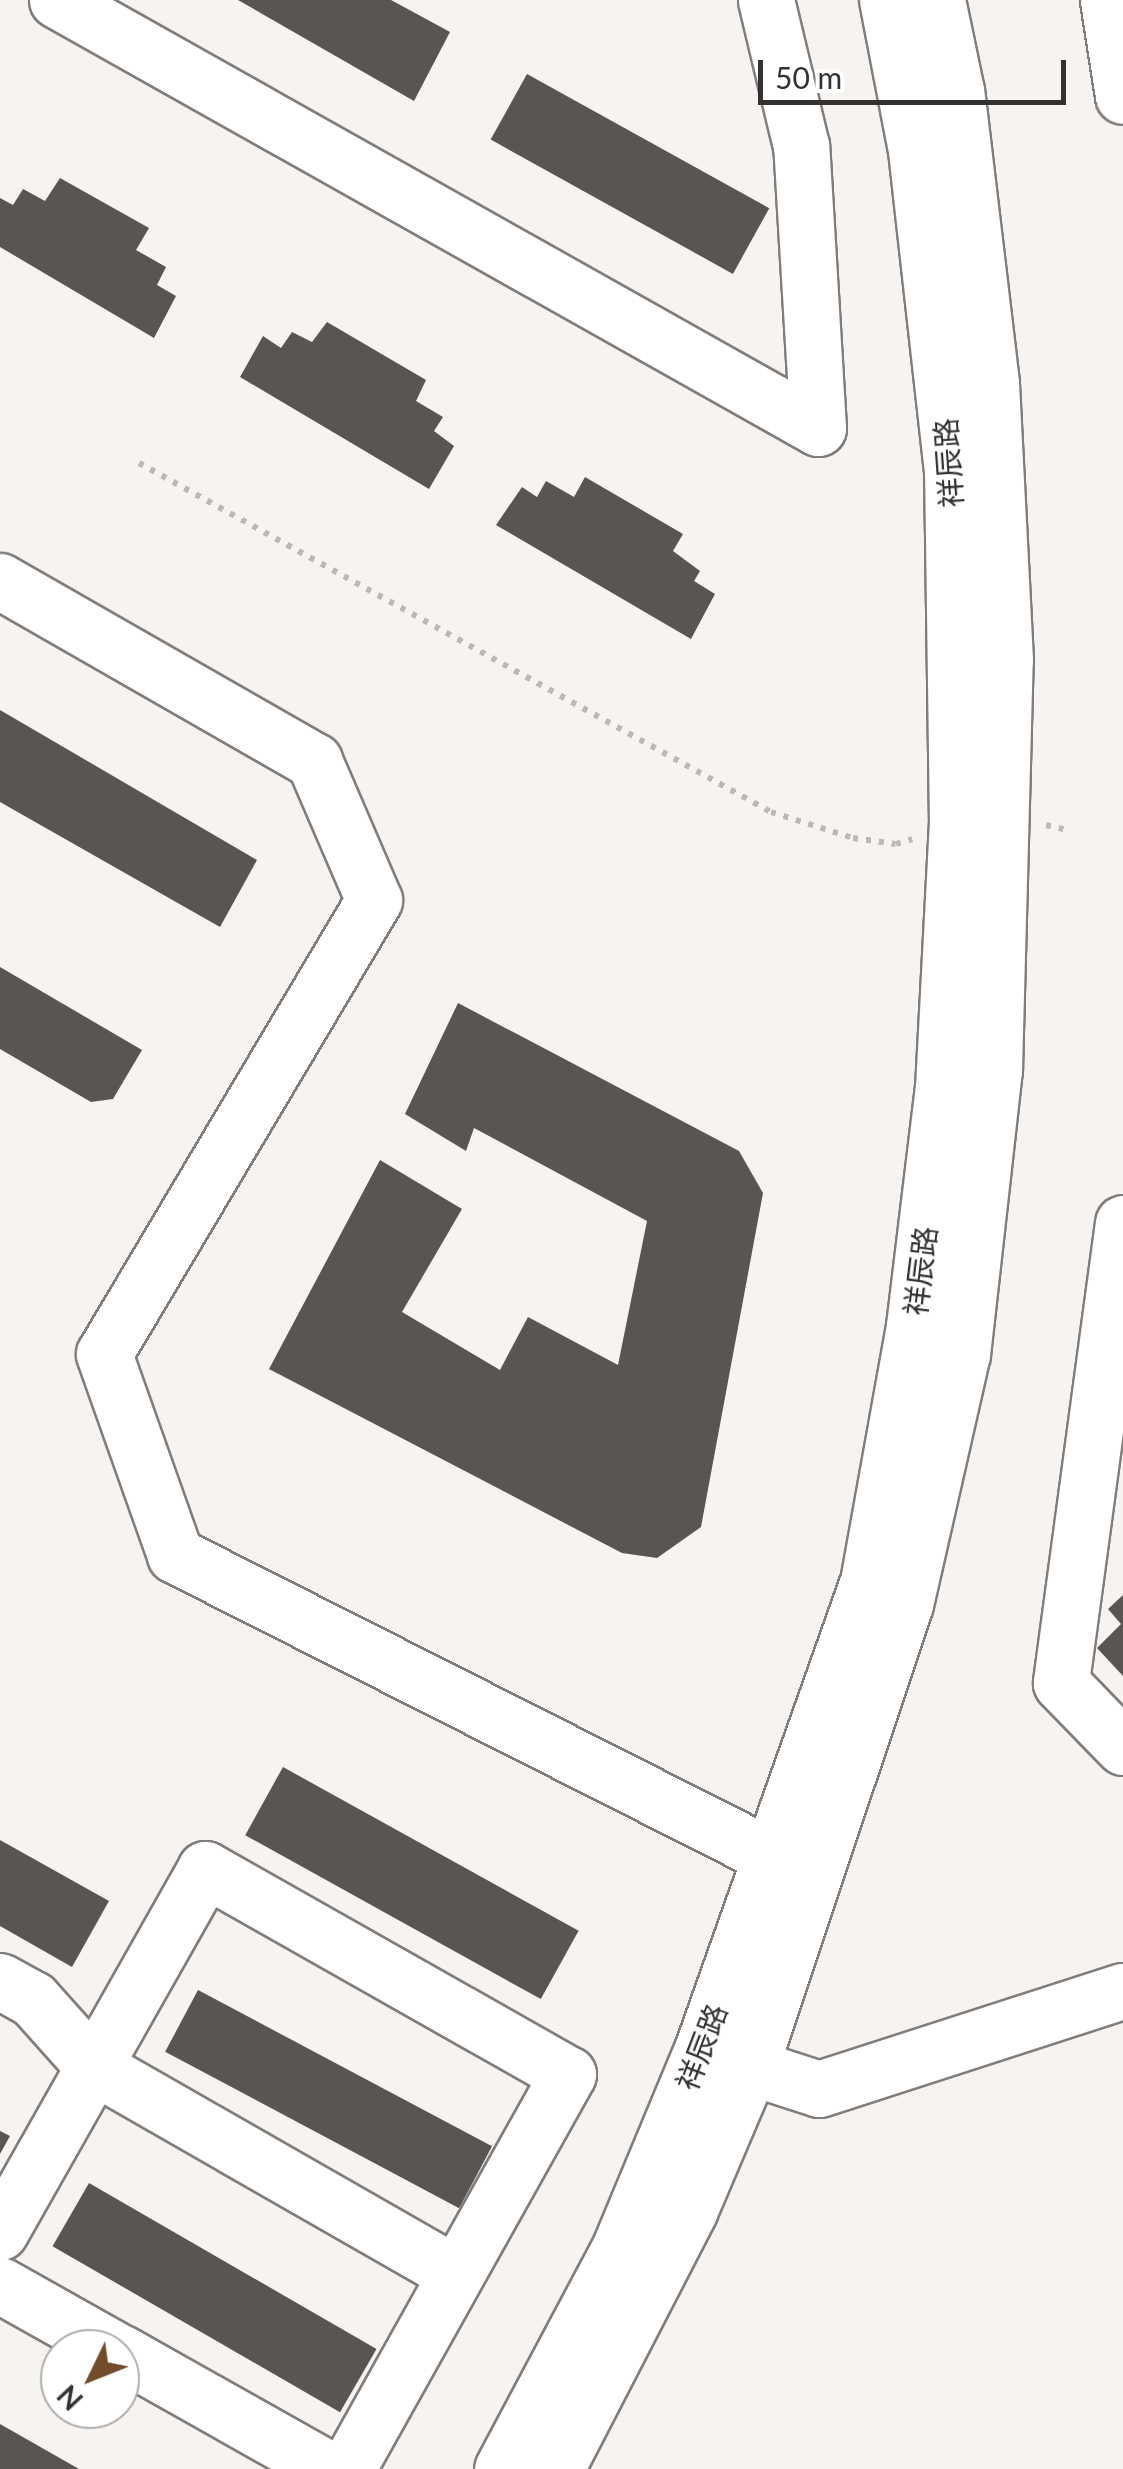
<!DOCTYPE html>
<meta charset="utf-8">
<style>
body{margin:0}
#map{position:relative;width:1123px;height:2469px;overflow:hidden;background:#f6f3f0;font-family:Lato,"Noto Sans SC",sans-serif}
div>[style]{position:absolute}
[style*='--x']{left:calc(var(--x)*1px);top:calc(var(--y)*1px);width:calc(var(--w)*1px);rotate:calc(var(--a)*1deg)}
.building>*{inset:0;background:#585553;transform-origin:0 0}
.path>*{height:6px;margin-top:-3px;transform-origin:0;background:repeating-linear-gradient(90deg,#bbb8b6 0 5px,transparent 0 13px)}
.roads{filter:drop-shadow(2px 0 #807d7b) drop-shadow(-2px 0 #807d7b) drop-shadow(0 2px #807d7b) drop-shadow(0 -2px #807d7b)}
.minor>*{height:55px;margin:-27.5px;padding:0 27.5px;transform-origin:27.5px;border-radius:27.5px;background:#fff}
span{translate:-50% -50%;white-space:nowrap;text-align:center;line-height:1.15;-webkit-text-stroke:10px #fff;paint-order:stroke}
.street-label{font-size:30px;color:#333231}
.north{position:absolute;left:40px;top:2329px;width:100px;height:100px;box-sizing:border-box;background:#fff;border:2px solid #adadad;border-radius:50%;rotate:227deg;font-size:28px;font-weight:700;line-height:40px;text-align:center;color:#333231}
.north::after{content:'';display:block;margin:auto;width:35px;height:45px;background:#734c2a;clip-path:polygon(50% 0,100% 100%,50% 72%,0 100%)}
.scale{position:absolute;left:758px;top:60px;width:308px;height:45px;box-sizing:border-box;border:5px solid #333231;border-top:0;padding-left:12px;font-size:30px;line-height:35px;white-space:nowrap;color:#333231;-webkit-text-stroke:8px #fff;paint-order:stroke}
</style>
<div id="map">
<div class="building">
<i style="clip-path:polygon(238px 0,391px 0,450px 32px,414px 101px)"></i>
<i style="left:527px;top:74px;width:277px;height:75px;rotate:29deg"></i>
<i style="clip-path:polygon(60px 178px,149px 228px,136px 250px,166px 267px,157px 285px,176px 296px,154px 338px,0 247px,0 198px,13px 205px,23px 189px,45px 201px)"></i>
<i style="clip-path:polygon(327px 322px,426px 380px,416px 401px,443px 417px,434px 431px,454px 446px,429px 489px,240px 377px,263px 336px,281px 348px,292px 332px,312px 342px)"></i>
<i style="clip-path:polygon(585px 477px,683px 534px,673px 551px,700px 571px,694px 581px,715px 594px,691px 639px,496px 525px,522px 487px,537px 497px,546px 481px,574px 497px)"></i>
<i style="clip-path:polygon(0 710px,257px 860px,220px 927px,0 802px)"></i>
<i style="clip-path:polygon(0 967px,142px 1050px,113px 1099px,91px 1102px,0 1049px)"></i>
<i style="clip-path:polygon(458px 1003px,739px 1151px,763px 1193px,701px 1527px,657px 1558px,622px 1553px,269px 1369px,380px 1160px,462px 1209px,402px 1312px,500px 1370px,528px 1317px,618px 1365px,647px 1221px,474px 1128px,466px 1151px,405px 1114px)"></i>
<i style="clip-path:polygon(1123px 1595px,1123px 1676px,1097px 1648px,1121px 1624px,1108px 1609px)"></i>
<i style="left:283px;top:1767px;width:338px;height:78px;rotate:29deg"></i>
<i style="clip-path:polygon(0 1840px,109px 1901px,72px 1967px,0 1926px)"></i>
<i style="left:198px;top:1990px;width:333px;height:70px;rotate:28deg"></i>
<i style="clip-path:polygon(0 2131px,10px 2136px,0 2154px)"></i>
<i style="left:89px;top:2183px;width:332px;height:73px;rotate:30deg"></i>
<i style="clip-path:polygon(0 2424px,79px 2469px,0 2469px)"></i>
</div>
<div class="path">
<i style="--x:139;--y:463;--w:722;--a:28.91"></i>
<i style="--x:771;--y:812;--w:86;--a:17.6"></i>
<i style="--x:853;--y:838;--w:43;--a:7.9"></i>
<i style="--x:896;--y:844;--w:17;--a:-17"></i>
<i style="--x:1046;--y:825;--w:18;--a:13"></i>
</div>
<div class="roads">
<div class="minor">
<i style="--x:57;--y:0;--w:873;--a:29.35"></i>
<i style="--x:818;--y:428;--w:283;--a:-93.4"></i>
<i style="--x:801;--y:146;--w:150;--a:-103.5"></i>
<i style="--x:1108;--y:0;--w:97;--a:81.1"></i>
<i style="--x:0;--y:581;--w:362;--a:29.8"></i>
<i style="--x:314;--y:761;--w:151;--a:66.7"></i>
<i style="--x:374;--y:900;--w:528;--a:120.74"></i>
<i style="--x:104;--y:1354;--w:213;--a:70.5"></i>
<i style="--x:175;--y:1555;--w:667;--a:26.83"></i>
<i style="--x:1123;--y:1223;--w:464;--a:97.7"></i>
<i style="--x:1061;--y:1683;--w:89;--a:45.9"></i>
<i style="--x:0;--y:1981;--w:38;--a:29"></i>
<i style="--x:33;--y:1999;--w:90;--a:48.2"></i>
<i style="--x:93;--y:2066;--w:418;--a:29.8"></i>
<i style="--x:714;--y:2055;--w:110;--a:17.9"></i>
<i style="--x:819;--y:2089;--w:319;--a:-17.9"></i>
<i style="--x:0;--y:2232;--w:417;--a:-60.5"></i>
<i style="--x:205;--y:1869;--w:417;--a:29.5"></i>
<i style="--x:568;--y:2074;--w:453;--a:119.2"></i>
<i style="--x:0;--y:2285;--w:131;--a:29.3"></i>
<i style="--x:120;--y:2352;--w:239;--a:29.4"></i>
<i style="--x:502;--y:2469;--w:249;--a:-62"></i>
<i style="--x:619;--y:2249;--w:216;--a:-67.4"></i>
<i style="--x:702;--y:2050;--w:497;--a:-70.5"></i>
<i style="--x:868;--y:1582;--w:260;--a:-79.8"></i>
<i style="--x:914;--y:1326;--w:240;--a:-83.1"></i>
<i style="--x:943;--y:1088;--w:264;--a:-87"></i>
<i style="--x:957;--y:824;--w:353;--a:-90.8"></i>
<i style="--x:952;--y:471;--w:323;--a:-96.4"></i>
<i style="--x:916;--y:150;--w:153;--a:-100.9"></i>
<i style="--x:556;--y:2469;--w:292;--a:-62.7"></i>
<i style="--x:690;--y:2209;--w:151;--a:-67"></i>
<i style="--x:749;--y:2070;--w:491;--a:-71.5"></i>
<i style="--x:905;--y:1604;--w:256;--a:-77.2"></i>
<i style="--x:962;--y:1354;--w:286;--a:-83.6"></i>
<i style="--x:994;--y:1070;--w:410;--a:-88.5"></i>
<i style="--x:1005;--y:660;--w:277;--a:-92.9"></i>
<i style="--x:991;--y:383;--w:294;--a:-96.8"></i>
<i style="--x:956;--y:91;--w:93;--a:-101.8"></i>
</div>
</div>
<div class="street-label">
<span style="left:948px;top:463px;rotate:-94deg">祥辰路</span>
<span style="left:920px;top:1271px;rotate:-83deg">祥辰路</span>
<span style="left:701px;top:2047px;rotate:-69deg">祥辰路</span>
</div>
<div class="north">N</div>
<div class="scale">50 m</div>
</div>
